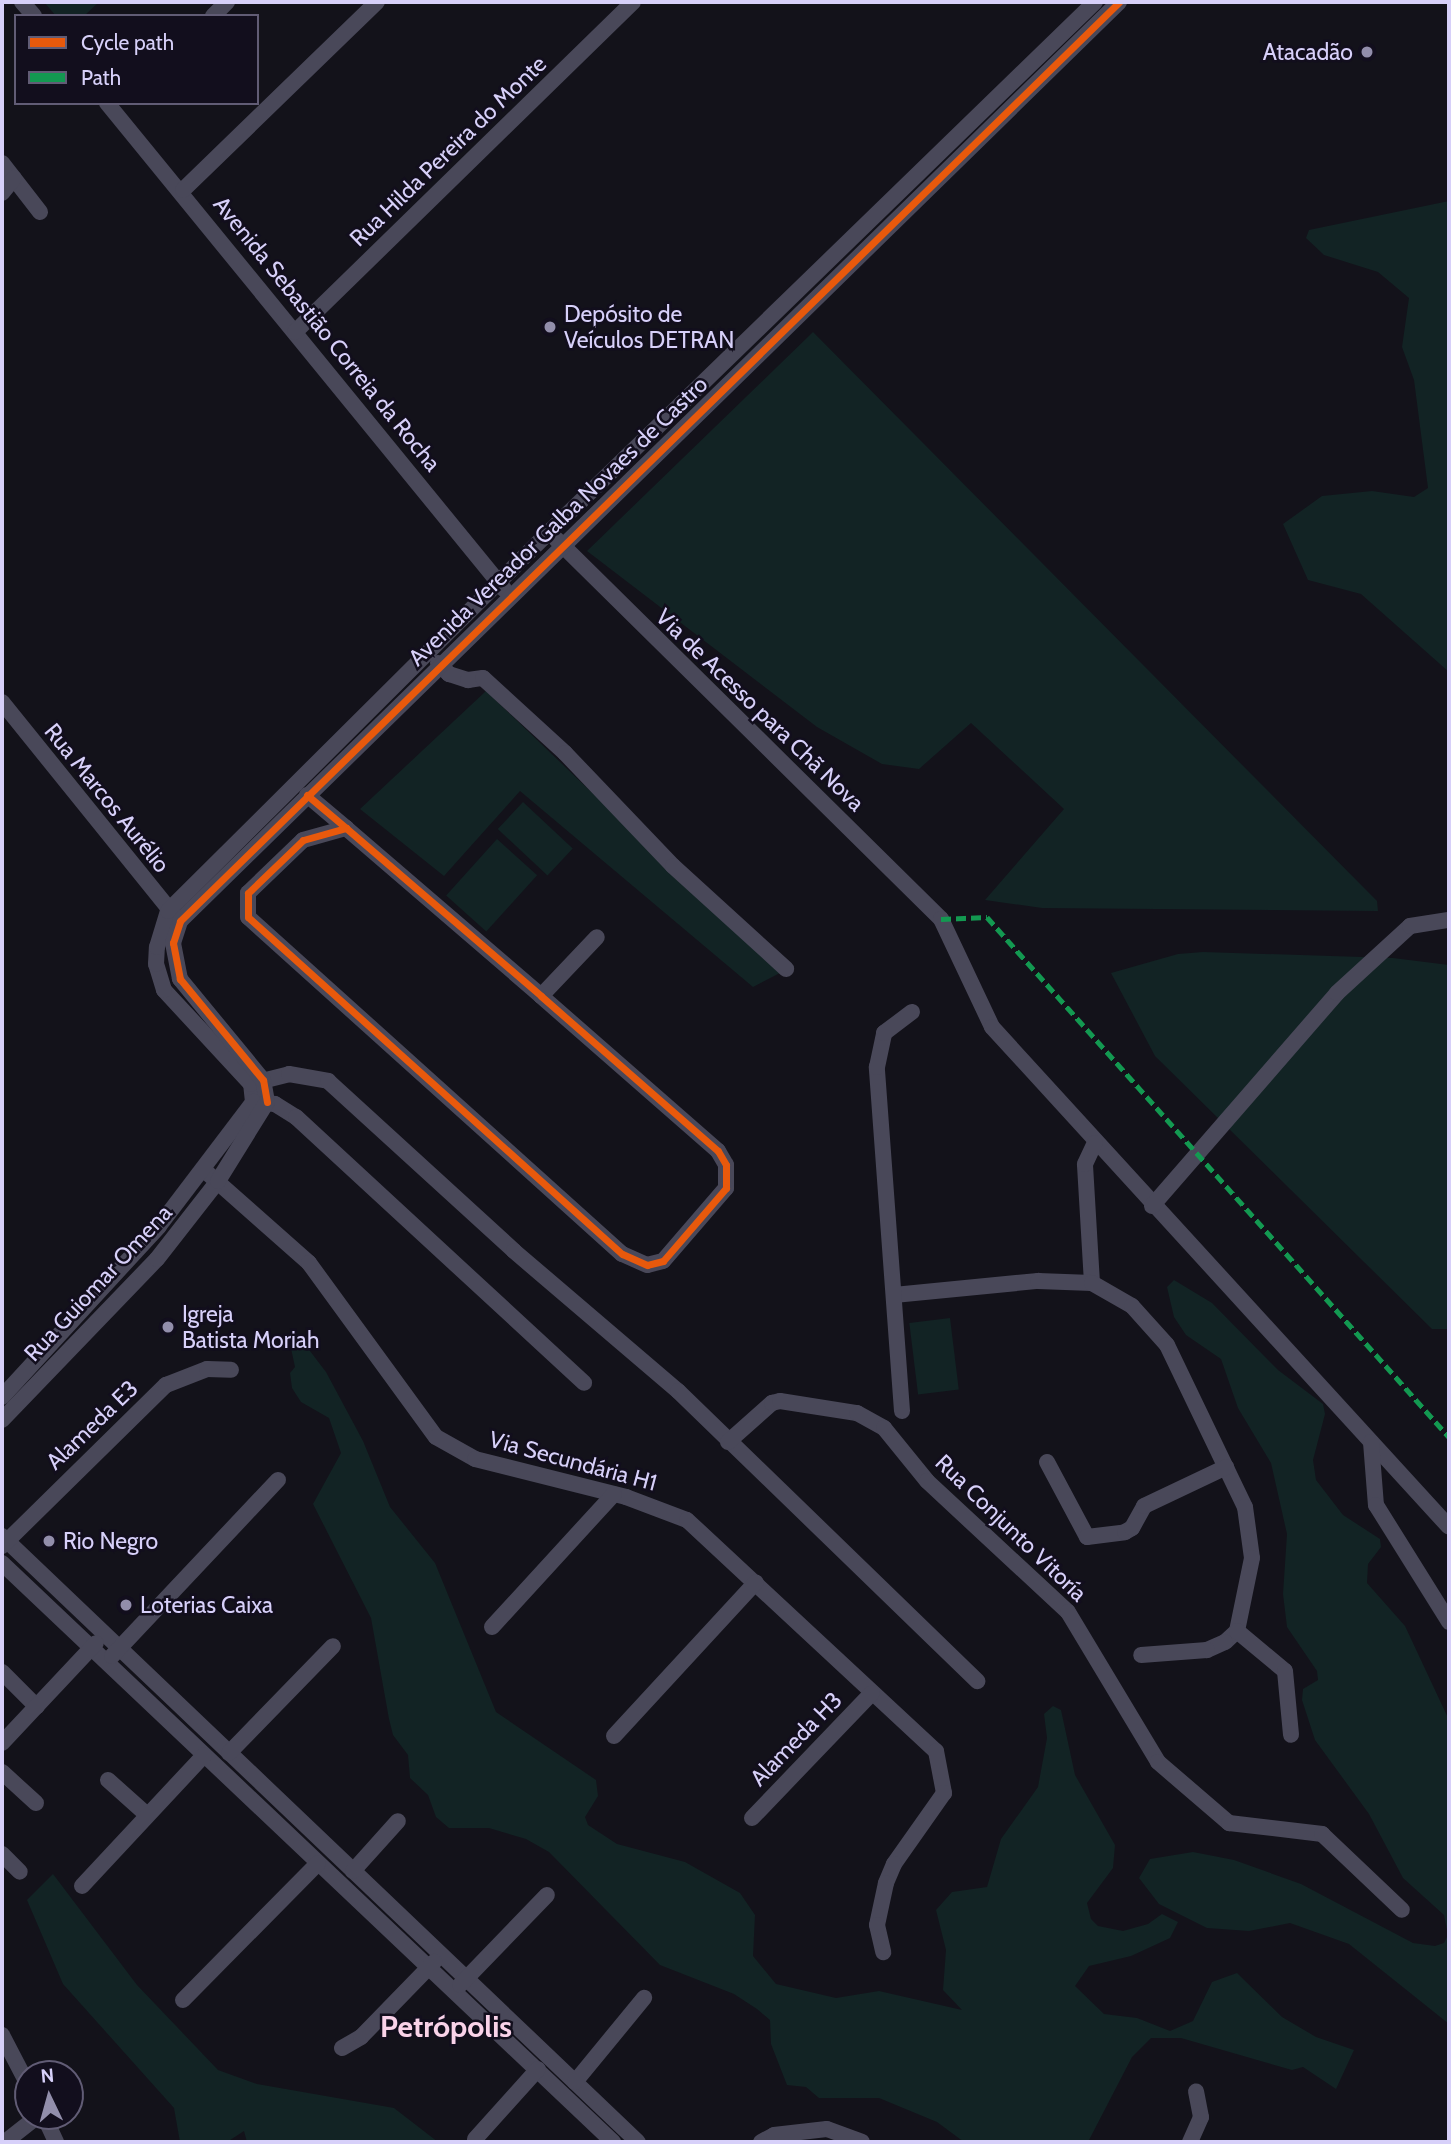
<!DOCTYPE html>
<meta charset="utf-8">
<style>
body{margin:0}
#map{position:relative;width:1451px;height:2144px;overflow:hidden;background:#13121a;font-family:Cabin,sans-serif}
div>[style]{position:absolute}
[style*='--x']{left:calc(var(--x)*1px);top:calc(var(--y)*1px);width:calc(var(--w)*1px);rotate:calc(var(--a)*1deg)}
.green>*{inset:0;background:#122324;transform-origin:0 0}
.minor>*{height:16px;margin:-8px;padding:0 8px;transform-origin:8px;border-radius:8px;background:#494859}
.quiet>*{height:5px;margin-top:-2.5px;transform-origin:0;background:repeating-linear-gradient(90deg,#139951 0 10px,transparent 0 15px)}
.cycleway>*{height:7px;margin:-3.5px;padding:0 3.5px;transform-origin:3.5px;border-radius:3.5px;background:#e8590c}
.dots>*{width:19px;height:19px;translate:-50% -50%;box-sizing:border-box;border:4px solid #120e1d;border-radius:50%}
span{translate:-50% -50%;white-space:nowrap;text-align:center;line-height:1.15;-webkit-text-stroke:5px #120e1d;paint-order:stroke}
.poi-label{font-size:23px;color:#d7d0f9}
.right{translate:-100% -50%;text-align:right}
.left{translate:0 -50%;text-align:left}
.street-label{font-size:23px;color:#d7d0f9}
.district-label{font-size:30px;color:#f9d2e9;font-weight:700}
.frame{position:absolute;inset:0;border:4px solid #d7d0f9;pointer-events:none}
.legend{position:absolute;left:14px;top:14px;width:245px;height:91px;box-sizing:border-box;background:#120e1d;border:2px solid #615c75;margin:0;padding:9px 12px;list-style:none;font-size:21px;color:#d7d0f9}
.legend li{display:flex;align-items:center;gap:14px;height:35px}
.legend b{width:35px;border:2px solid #615c75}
.north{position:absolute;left:14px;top:2060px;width:70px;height:70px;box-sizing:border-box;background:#120e1d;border:2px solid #615c75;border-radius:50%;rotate:355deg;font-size:19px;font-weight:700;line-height:28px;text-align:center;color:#d7d0f9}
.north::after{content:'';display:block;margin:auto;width:24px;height:32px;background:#928eab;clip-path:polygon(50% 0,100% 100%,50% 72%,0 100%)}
</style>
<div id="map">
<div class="green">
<i style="clip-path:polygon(44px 2px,99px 2px,84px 16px,56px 16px)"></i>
<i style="clip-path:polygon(1449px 201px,1449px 672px,1361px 594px,1308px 580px,1283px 524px,1322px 496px,1372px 491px,1414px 497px,1428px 488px,1414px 380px,1402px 347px,1409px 298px,1378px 272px,1324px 255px,1306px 238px,1309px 230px)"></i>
<i style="clip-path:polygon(813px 332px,1377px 901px,1378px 911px,1042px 908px,985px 900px,1064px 809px,971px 723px,919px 769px,882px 764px,817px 727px,587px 551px)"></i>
<i style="clip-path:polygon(486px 691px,780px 973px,753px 987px,520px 791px,444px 876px,360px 809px)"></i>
<i style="left:523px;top:802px;width:68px;height:37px;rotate:43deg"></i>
<i style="left:497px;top:839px;width:54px;height:76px;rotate:42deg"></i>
<i style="clip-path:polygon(1203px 952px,1393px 958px,1449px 965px,1449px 1329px,1432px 1329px,1155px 1056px,1111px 973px,1178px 954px)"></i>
<i style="clip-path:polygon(1174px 1280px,1212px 1303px,1278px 1370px,1323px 1404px,1325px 1414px,1313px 1460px,1316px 1480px,1343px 1515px,1380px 1539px,1381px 1547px,1368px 1564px,1367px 1583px,1405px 1626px,1449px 1720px,1449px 2024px,1349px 1944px,1290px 1923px,1249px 1931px,1207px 1928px,1159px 1904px,1139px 1878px,1150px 1859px,1193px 1852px,1234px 1860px,1301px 1884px,1413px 1943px,1435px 1946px,1444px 1943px,1448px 1935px,1444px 1915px,1403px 1878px,1369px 1814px,1315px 1740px,1302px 1700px,1303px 1689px,1318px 1680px,1317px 1671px,1287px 1627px,1283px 1594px,1287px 1534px,1271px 1463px,1238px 1408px,1221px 1359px,1186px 1335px,1174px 1317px,1167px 1287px)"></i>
<i style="left:950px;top:1318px;width:72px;height:41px;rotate:83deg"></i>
<i style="clip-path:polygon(297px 1334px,326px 1372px,363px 1441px,390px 1507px,435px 1563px,496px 1712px,596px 1780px,598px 1796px,585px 1817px,588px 1825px,617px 1844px,685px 1862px,740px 1893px,755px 1915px,753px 1956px,776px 1984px,836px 1998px,879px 1991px,962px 2010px,943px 1990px,946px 1950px,936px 1910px,952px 1892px,987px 1887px,1001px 1839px,1038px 1787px,1047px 1738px,1044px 1714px,1053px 1706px,1061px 1710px,1075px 1775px,1115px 1845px,1113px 1868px,1087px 1903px,1091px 1919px,1098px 1926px,1123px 1931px,1148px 1924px,1162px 1914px,1178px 1922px,1170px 1938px,1131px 1956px,1089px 1966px,1075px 1986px,1104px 2014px,1137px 2018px,1170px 2031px,1193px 2021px,1212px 1982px,1237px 1973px,1282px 2017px,1316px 2037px,1354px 2050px,1336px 2089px,1303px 2067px,1292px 2070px,1181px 2038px,1151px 2038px,1132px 2057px,1088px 2142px,964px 2142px,937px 2122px,879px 2098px,819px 2098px,806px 2087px,787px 2085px,771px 2044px,770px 2020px,757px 2009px,734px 1994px,660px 1965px,549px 1852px,526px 1839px,489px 1828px,449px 1828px,436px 1817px,428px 1795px,410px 1778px,408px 1755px,393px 1735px,389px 1719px,371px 1618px,313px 1504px,341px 1453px,329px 1418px,301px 1402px,292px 1388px,290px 1373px,295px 1367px,289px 1339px)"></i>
<i style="clip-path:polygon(53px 1874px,137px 1985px,218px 2070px,257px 2084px,394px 2108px,438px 2142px,247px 2142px,244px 2131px,227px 2142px,180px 2142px,174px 2108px,63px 1984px,27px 1900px)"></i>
</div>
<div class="minor">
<i style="--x:22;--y:2;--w:18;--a:49"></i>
<i style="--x:213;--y:16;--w:20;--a:-45"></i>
<i style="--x:107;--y:103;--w:628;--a:50.76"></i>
<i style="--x:2;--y:163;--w:62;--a:52.2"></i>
<i style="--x:183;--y:190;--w:270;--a:-44.1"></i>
<i style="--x:2;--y:193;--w:19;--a:-51"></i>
<i style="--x:295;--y:332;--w:472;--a:-44.3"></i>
<i style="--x:556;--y:539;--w:541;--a:44.63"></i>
<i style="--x:941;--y:919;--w:119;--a:64.7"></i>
<i style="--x:992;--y:1027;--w:677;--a:47.57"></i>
<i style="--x:438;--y:663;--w:16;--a:45"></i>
<i style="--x:449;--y:674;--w:20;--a:18"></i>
<i style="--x:468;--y:680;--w:15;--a:-8"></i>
<i style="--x:483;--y:678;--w:111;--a:42.4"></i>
<i style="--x:565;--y:753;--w:156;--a:46.3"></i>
<i style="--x:673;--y:866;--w:153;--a:42.3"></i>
<i style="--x:2;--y:702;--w:277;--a:51.1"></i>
<i style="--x:307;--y:795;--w:51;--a:40.2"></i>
<i style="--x:346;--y:828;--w:257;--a:40.7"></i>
<i style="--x:541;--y:996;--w:235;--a:41.2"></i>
<i style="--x:718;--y:1151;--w:16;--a:60"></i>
<i style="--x:726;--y:1165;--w:23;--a:90"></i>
<i style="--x:726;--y:1188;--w:96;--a:130.8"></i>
<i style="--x:663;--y:1261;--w:16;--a:166"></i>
<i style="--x:647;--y:1265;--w:27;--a:-156"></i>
<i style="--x:622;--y:1254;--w:503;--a:-137.98"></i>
<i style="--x:248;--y:917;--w:24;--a:-90"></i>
<i style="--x:248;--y:893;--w:76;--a:-43.9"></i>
<i style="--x:303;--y:840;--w:45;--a:-15.6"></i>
<i style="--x:541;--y:996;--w:81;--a:-46.5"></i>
<i style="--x:254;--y:1083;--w:36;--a:-14"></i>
<i style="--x:289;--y:1074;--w:40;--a:10"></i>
<i style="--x:328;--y:1081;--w:252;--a:42.4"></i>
<i style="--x:514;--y:1251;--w:216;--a:40.5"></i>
<i style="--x:678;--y:1391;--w:417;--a:44.1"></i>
<i style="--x:253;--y:1102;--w:18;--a:-96"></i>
<i style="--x:251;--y:1084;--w:128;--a:-132.8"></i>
<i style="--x:164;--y:990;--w:27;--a:-107"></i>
<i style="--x:156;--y:964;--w:17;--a:-87"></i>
<i style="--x:157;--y:947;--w:38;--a:-73"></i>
<i style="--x:168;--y:911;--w:537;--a:-44.85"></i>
<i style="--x:549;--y:532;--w:761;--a:-44.15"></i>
<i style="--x:259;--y:1102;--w:16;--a:7"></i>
<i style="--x:275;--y:1104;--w:25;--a:32"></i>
<i style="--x:296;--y:1117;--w:392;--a:42.7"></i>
<i style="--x:267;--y:1102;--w:22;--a:-100"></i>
<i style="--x:263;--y:1080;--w:131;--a:-129.4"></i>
<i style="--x:180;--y:979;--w:37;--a:-101"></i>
<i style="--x:173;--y:943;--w:23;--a:-72"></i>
<i style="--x:180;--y:921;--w:1314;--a:-44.38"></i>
<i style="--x:204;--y:1170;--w:140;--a:41.5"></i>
<i style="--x:309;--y:1263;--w:215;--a:53.9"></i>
<i style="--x:436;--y:1437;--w:45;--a:29.4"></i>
<i style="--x:475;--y:1459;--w:156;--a:14.1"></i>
<i style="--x:626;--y:1497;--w:65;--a:20.7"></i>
<i style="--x:687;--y:1520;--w:340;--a:42.9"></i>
<i style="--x:936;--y:1751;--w:43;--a:79.2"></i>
<i style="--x:944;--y:1793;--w:87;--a:125.2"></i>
<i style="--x:894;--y:1864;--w:21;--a:113"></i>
<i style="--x:886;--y:1883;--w:43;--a:102.1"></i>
<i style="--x:877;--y:1925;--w:28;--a:77"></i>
<i style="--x:1152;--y:1206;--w:282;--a:-49"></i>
<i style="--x:1337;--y:993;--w:99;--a:-42.5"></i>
<i style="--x:1410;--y:926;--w:39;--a:-9"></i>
<i style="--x:1092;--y:1283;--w:119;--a:-93.4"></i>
<i style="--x:1085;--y:1164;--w:23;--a:-65"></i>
<i style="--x:894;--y:1295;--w:145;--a:-5.6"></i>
<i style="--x:1038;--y:1281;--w:54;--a:2.1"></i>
<i style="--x:1092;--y:1283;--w:46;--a:29.9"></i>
<i style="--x:1132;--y:1306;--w:52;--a:48.1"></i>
<i style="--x:1167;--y:1345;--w:180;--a:64.3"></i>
<i style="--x:1245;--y:1507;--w:51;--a:82.2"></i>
<i style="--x:1252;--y:1558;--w:75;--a:101.6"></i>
<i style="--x:1237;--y:1631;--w:16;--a:137"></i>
<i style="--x:1225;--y:1642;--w:20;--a:156"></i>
<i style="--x:1207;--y:1650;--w:66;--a:175.7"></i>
<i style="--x:2;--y:1397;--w:232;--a:-47.4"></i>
<i style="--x:159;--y:1226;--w:156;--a:-52.8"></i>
<i style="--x:902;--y:1411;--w:345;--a:-94.2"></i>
<i style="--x:877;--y:1067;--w:35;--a:-78"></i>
<i style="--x:884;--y:1033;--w:35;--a:-37"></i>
<i style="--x:2;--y:1420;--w:223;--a:-46.1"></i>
<i style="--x:157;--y:1259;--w:99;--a:-52"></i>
<i style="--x:218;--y:1181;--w:93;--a:-58.2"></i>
<i style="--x:728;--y:1442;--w:59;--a:-41.6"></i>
<i style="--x:772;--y:1403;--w:8;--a:-14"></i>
<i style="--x:780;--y:1401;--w:78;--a:8.9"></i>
<i style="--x:857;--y:1413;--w:31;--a:29"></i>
<i style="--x:884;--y:1428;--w:68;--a:50.9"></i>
<i style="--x:927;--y:1481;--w:192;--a:42.9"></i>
<i style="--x:1068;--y:1612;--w:175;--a:59"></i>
<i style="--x:1158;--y:1762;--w:94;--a:40.7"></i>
<i style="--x:1229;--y:1823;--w:94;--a:6.7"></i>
<i style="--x:1322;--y:1834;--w:110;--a:43.5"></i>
<i style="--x:1371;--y:1442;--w:63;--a:85.5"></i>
<i style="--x:1376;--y:1505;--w:138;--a:58"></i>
<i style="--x:1047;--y:1462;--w:85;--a:61.9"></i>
<i style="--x:1087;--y:1537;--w:38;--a:-7"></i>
<i style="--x:1125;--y:1532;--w:8;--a:-30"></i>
<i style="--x:1132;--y:1528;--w:25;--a:-61"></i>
<i style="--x:1144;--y:1506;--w:91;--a:-25.4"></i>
<i style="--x:2;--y:1536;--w:878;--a:43.62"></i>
<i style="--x:2;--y:1546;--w:230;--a:-44.5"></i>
<i style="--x:166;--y:1385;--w:44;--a:-21.3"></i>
<i style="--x:207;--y:1369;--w:24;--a:2"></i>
<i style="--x:2;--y:1563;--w:842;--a:43.46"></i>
<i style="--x:492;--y:1627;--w:180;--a:-47.5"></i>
<i style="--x:1237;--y:1631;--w:62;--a:39.8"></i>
<i style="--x:1285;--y:1671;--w:64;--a:84.6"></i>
<i style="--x:112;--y:1656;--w:242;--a:-46.7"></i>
<i style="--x:2;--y:1672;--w:49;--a:45"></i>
<i style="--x:614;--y:1736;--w:209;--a:-47.3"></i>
<i style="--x:2;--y:1743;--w:137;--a:-46.8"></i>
<i style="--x:229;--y:1753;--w:149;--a:-45.8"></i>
<i style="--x:2;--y:1772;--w:46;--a:42.4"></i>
<i style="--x:108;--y:1780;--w:51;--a:41.8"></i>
<i style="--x:752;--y:1818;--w:173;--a:-46.2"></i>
<i style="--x:2;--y:1854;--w:25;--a:45"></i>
<i style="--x:353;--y:1871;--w:67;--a:-48"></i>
<i style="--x:82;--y:1886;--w:179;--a:-47"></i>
<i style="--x:460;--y:1985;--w:125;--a:-46"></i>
<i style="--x:183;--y:2000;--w:192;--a:-45.4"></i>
<i style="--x:2;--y:2035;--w:56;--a:62.5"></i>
<i style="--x:342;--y:2048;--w:22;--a:-30"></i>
<i style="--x:361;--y:2037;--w:105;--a:-45.8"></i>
<i style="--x:575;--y:2082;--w:109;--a:-50.6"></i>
<i style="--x:44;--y:2116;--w:29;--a:65"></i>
<i style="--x:475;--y:2139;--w:94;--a:-48"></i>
<i style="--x:5;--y:2142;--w:42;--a:-38.2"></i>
<i style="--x:761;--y:2142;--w:15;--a:-28"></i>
<i style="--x:774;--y:2135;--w:53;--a:-6.5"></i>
<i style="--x:827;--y:2129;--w:37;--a:20"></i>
<i style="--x:1190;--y:2142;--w:27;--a:-66"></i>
<i style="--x:1201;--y:2117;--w:26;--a:-101"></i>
</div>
<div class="quiet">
<i style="--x:941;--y:919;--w:46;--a:-2.5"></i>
<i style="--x:987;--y:917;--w:696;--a:48.38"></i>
</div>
<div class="cycleway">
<i style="--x:307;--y:795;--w:51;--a:40.2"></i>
<i style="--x:346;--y:828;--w:257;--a:40.7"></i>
<i style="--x:541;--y:996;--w:235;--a:41.2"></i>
<i style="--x:718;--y:1151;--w:16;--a:60"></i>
<i style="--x:726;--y:1165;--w:23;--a:90"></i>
<i style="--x:726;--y:1188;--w:96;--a:130.8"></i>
<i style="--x:663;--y:1261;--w:16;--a:166"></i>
<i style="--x:647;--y:1265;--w:27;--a:-156"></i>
<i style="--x:622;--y:1254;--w:503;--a:-137.98"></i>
<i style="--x:248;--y:917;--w:24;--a:-90"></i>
<i style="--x:248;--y:893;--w:76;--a:-43.9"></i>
<i style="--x:303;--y:840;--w:45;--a:-15.6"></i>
<i style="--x:267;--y:1102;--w:22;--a:-100"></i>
<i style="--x:263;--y:1080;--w:131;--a:-129.4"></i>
<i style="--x:180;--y:979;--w:37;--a:-101"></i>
<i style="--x:173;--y:943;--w:23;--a:-72"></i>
<i style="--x:180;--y:921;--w:1314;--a:-44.38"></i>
</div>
<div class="dots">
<i style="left:1367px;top:52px;background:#928eab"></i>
<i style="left:550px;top:327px;background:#928eab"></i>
<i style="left:168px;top:1327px;background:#928eab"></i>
<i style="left:49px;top:1541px;background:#928eab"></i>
<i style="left:126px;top:1605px;background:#928eab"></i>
</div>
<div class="poi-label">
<span class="right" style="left:1353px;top:52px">Atacadão</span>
<span class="left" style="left:564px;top:327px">Depósito de<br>Veículos DETRAN</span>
<span class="left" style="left:182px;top:1327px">Igreja<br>Batista Moriah</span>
<span class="left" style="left:63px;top:1541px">Rio Negro</span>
<span class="left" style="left:140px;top:1605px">Loterias Caixa</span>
</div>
<div class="street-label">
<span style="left:448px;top:151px;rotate:-44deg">Rua Hilda Pereira do Monte</span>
<span style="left:327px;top:334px;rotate:51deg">Avenida Sebastião Correia da Rocha</span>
<span style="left:558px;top:521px;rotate:-44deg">Avenida Vereador Galba Novaes de Castro</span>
<span style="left:760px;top:710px;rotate:44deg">Via de Acesso para Chã Nova</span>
<span style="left:107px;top:798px;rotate:51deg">Rua Marcos Aurélio</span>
<span style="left:98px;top:1283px;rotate:-47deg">Rua Guiomar Omena</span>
<span style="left:92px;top:1425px;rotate:-44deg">Alameda E3</span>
<span style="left:573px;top:1461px;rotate:15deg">Via Secundária H1</span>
<span style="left:1011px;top:1528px;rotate:44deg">Rua Conjunto Vitoría</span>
<span style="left:796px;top:1739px;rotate:-46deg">Alameda H3</span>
</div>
<div class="district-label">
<span style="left:446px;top:2027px">Petrópolis</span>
</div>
<div class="frame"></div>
<ul class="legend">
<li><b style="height:9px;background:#e8590c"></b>Cycle path</li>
<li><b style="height:9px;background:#139951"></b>Path</li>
</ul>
<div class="north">N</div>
</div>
